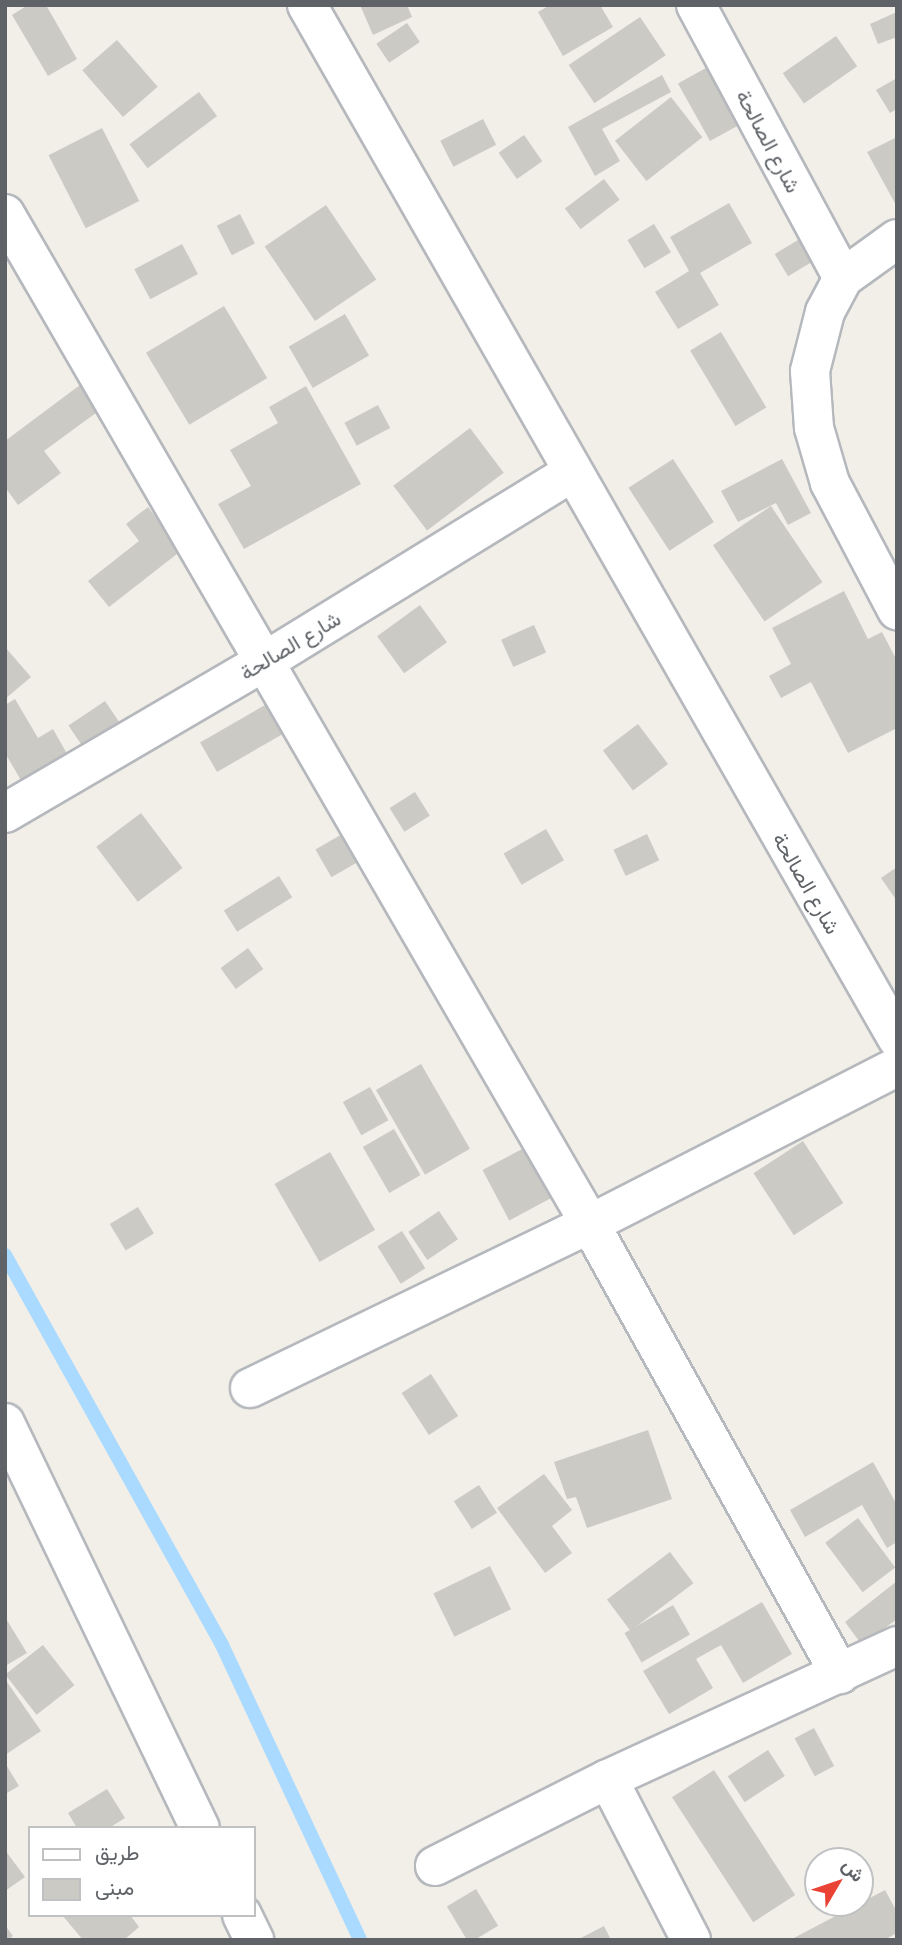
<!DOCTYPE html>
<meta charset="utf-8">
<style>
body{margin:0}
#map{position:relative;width:902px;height:1945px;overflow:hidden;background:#f1efe8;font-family:"IBM Plex Sans",Vazirmatn,sans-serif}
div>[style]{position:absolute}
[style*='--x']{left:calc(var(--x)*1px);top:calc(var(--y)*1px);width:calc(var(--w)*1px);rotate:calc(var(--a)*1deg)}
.stream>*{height:14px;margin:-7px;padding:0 7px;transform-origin:7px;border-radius:7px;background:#aadaff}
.building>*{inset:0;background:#cccac5;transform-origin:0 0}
.roads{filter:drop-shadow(2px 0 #b5b8bc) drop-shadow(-2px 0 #b5b8bc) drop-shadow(0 2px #b5b8bc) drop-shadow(0 -2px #b5b8bc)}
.minor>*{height:38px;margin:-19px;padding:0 19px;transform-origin:19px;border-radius:19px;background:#fff}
span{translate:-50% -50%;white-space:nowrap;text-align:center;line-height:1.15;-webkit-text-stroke:5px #fff;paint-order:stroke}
.street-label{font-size:21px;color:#5f6368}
.frame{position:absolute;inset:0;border:7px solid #5f6368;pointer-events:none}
.legend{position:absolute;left:28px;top:1826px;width:228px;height:91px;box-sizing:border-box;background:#fff;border:2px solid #bfc1c3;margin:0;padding:9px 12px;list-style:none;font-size:21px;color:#5f6368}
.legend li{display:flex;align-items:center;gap:14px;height:35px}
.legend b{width:35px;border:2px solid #bfc1c3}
.north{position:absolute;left:804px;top:1847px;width:70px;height:70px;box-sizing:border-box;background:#fff;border:2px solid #bfc1c3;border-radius:50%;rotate:51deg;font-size:19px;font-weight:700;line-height:28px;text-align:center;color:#5f6368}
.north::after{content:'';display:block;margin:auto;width:24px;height:32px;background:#ea4335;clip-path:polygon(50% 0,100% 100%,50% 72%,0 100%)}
</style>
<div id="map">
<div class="stream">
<i style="--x:5;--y:1255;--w:446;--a:60.9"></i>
<i style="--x:222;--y:1645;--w:326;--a:64.9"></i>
</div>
<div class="building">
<i style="clip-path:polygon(28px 5px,46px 5px,77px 59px,48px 76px,12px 15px)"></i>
<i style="clip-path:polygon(360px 5px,407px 5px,412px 17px,373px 35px)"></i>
<i style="clip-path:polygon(550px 5px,600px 5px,613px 27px,563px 56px,538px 12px)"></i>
<i style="clip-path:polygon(897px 12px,897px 37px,878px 44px,870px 24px)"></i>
<i style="left:640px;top:17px;width:46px;height:86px;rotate:56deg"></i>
<i style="left:407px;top:23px;width:23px;height:37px;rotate:56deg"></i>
<i style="left:836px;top:36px;width:37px;height:65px;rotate:55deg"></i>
<i style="left:117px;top:40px;width:62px;height:46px;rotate:49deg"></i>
<i style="left:713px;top:64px;width:66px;height:40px;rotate:61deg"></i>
<i style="clip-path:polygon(662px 75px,671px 92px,602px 129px,620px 161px,595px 176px,568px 127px)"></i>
<i style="clip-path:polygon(897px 78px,897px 109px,890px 113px,876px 90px)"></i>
<i style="left:199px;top:92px;width:30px;height:87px;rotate:53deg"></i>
<i style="left:671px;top:97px;width:51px;height:71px;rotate:52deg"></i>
<i style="left:483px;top:119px;width:29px;height:48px;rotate:63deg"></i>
<i style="left:102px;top:128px;width:82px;height:60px;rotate:63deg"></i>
<i style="left:524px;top:135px;width:32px;height:31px;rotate:55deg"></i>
<i style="clip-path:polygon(895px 138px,897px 140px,897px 207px,867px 152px)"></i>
<i style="left:604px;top:179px;width:26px;height:49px;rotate:53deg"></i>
<i style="clip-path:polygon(729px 203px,752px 243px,700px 273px,719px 305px,678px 329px,655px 292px,689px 271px,670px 237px)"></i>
<i style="left:326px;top:205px;width:90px;height:74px;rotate:56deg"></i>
<i style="left:240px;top:214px;width:33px;height:26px;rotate:63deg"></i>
<i style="left:654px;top:224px;width:33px;height:31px;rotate:59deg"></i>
<i style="left:803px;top:237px;width:26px;height:33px;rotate:59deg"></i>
<i style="left:182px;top:244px;width:34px;height:54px;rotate:62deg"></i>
<i style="left:224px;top:306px;width:84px;height:91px;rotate:59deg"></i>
<i style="left:345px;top:314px;width:48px;height:65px;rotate:60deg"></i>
<i style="left:721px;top:332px;width:88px;height:36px;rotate:59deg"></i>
<i style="clip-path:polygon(84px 382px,104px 407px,44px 451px,61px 473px,18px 505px,5px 487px,5px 441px)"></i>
<i style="clip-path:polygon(306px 386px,361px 484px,244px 549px,218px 504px,251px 486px,230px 450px,278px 423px,269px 407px)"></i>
<i style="left:378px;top:405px;width:26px;height:38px;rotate:62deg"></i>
<i style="left:470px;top:428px;width:56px;height:96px;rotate:53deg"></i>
<i style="left:673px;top:459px;width:75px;height:53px;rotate:57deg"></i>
<i style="clip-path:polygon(782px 459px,811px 513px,788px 525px,776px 503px,738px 522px,721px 491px)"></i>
<i style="left:771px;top:506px;width:92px;height:70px;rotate:56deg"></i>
<i style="clip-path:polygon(148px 507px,182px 550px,109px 607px,88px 581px,139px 541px,126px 524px)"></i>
<i style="clip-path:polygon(844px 591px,868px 639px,882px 632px,897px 661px,897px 728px,848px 753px,811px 682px,781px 698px,769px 676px,791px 664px,772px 628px)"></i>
<i style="left:420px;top:605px;width:46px;height:53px;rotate:54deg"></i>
<i style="left:534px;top:625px;width:30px;height:36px;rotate:66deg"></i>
<i style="clip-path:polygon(5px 647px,31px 677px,5px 699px)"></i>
<i style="clip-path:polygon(15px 699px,38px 738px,53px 729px,71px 761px,25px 787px,5px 753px,5px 705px)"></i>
<i style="left:105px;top:701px;width:36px;height:44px;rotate:56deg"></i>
<i style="left:265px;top:705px;width:34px;height:75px;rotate:60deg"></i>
<i style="left:638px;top:724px;width:50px;height:44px;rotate:53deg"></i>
<i style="left:415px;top:792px;width:28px;height:30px;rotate:58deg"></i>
<i style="left:141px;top:813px;width:69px;height:56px;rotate:53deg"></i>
<i style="left:546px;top:829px;width:36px;height:49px;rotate:60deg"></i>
<i style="left:344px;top:833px;width:32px;height:33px;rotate:60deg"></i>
<i style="left:647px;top:834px;width:29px;height:37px;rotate:65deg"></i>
<i style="clip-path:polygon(897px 867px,897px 901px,881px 878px)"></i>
<i style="left:279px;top:876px;width:25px;height:65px;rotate:58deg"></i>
<i style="left:248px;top:948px;width:26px;height:34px;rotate:54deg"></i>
<i style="left:421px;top:1064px;width:98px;height:52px;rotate:60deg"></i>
<i style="left:370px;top:1087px;width:38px;height:31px;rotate:61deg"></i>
<i style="left:394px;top:1129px;width:53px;height:36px;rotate:60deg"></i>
<i style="left:803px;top:1141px;width:74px;height:59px;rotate:57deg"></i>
<i style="left:524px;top:1148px;width:57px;height:47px;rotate:62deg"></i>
<i style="left:330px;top:1152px;width:90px;height:64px;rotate:60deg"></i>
<i style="left:138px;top:1207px;width:31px;height:33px;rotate:59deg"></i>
<i style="left:439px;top:1211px;width:34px;height:37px;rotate:56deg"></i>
<i style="left:402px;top:1231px;width:44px;height:29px;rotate:58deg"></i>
<i style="left:431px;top:1374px;width:50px;height:35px;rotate:57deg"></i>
<i style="clip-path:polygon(648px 1430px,672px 1499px,587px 1528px,576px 1497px,567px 1499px,554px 1462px)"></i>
<i style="clip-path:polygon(873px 1462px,897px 1505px,897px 1542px,887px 1548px,862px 1505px,805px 1537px,790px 1510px)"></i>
<i style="clip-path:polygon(544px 1474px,572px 1510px,552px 1526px,572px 1553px,545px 1573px,497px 1508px)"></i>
<i style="left:479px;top:1485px;width:33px;height:30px;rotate:57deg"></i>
<i style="left:858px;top:1518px;width:62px;height:41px;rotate:53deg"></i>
<i style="left:670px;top:1552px;width:39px;height:79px;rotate:53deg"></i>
<i style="left:490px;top:1566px;width:48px;height:63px;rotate:64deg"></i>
<i style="clip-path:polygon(897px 1581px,897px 1619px,862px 1645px,845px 1622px)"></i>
<i style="clip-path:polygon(762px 1602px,792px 1654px,743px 1683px,721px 1645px,696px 1659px,713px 1688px,669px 1714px,643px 1671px)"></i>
<i style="left:673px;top:1605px;width:34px;height:56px;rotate:60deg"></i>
<i style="clip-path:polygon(5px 1617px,27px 1653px,5px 1666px)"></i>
<i style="left:43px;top:1645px;width:51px;height:48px;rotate:52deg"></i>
<i style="clip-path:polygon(5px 1679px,41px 1731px,5px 1755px)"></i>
<i style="left:814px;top:1728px;width:43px;height:22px;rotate:62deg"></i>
<i style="left:768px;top:1750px;width:31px;height:48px;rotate:57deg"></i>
<i style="clip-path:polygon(5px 1763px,19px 1786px,5px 1794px)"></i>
<i style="left:714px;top:1770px;width:149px;height:50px;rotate:57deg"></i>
<i style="clip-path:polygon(107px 1789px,125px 1818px,109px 1828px,77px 1828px,68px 1813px)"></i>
<i style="clip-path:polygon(5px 1850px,25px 1877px,5px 1891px)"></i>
<i style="left:476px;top:1889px;width:43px;height:34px;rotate:59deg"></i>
<i style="clip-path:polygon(885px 1890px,897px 1912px,897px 1933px,884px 1940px,790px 1940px)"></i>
<i style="clip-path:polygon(62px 1915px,130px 1915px,139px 1927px,124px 1940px,83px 1940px)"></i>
<i style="clip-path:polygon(5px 1925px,13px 1936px,8px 1940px,5px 1940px)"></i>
<i style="clip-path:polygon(604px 1926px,611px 1940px,577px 1940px)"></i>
</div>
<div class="roads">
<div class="minor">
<i style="--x:307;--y:5;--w:1190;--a:60.27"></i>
<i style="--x:696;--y:5;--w:310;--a:61.7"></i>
<i style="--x:5;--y:214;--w:1167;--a:59.92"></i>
<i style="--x:590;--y:1224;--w:515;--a:60.95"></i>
<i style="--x:897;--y:239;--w:67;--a:144.2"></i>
<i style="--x:843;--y:278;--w:38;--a:118"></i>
<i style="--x:825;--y:312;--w:61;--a:104.3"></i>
<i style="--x:810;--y:371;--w:57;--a:86"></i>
<i style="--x:814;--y:428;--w:57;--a:73.8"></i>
<i style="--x:830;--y:483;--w:144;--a:62.2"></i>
<i style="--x:5;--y:813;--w:303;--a:-30.3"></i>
<i style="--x:267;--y:660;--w:357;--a:-31.6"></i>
<i style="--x:250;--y:1388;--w:377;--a:-25.8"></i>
<i style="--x:590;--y:1224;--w:345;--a:-27.1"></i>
<i style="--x:5;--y:1423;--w:449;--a:64.3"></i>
<i style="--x:608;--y:1779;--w:181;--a:62.7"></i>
<i style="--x:435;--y:1866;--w:194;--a:-26.7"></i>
<i style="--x:608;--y:1779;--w:318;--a:-24.7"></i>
<i style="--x:242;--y:1915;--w:28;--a:64"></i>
</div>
</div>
<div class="street-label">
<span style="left:769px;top:141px;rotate:62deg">شارع الصالحة</span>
<span style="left:290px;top:645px;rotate:-31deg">شارع الصالحة</span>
<span style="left:807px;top:883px;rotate:60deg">شارع الصالحة</span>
</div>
<div class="frame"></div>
<ul class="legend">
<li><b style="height:9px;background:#fff"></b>طريق</li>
<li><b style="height:19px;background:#cccac5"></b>مبنى</li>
</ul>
<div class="north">ش</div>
</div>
